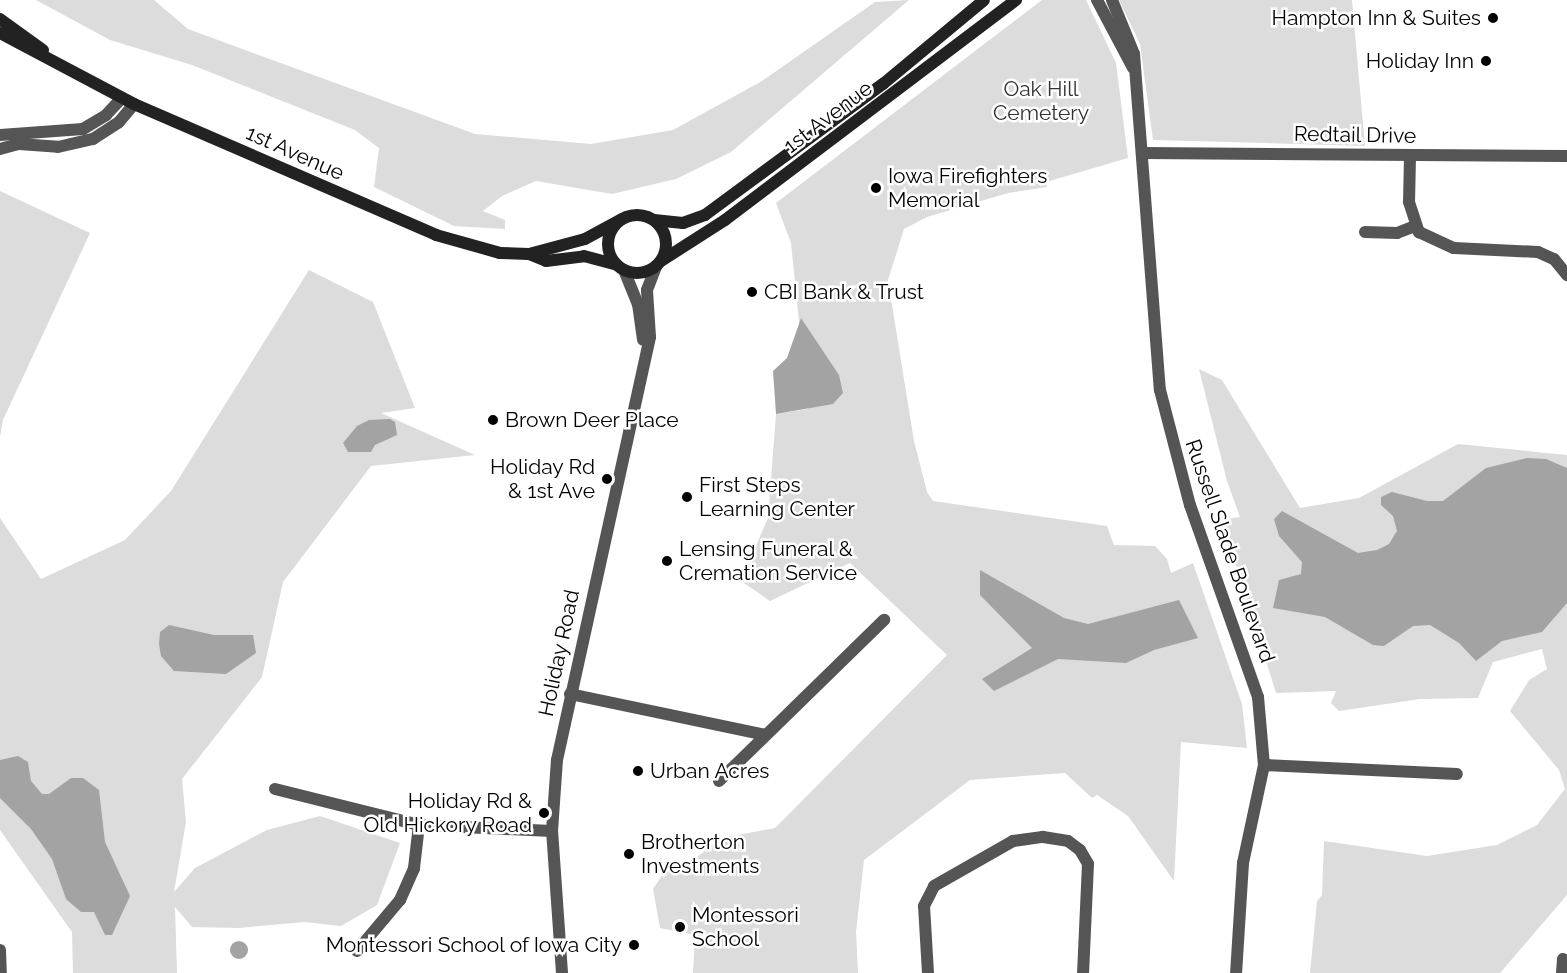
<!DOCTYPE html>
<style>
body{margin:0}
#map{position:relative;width:1567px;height:973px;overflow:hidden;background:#fff;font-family:Raleway,sans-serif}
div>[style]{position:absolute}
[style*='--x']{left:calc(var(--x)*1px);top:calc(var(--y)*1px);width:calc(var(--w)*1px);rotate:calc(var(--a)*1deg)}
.green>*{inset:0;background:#dcdcdc}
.water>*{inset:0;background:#a3a3a3}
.round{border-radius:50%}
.minor>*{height:12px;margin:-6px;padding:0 6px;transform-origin:6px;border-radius:6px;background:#555}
.tertiary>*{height:12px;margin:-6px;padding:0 6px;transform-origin:6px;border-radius:6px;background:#555}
.secondary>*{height:12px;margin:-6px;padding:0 6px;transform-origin:6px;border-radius:6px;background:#222}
.secondary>.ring{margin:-6px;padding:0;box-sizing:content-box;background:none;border:12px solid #222;border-radius:50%}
.dots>*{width:16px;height:16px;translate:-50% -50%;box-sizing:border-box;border:3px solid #fff;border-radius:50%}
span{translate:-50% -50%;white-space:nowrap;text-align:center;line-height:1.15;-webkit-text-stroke:5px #fff;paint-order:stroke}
.poi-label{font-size:21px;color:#000}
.right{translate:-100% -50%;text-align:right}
.left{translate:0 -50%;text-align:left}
.park-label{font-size:21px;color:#333}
.street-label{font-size:21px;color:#000}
</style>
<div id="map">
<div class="green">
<i style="clip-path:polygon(36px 0,154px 0,188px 29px,475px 134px,591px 144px,673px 130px,762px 81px,875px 2px,909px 0,731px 152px,676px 179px,612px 194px,536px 181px,502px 196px,483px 211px,505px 220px,505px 229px,454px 226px,374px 187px,379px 148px,355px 130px,192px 65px,110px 40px)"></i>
<i style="clip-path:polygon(1042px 0,1086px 0,1116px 63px,1128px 158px,1046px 182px,1047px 187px,1008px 193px,927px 217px,904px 229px,888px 280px,914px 441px,927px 492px,933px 501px,1107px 526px,1114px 545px,1155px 546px,1167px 559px,1171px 573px,1193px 563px,1242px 704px,1247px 748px,1181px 742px,1174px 881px,1128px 816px,1097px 795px,1092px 798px,1065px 773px,970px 780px,864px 860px,856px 932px,858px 973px,693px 973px,695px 935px,660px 928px,653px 889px,665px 871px,697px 857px,722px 838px,775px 828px,947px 655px,850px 563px,770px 601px,741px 581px,768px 518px,776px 414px,808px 409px,791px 243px,776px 203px)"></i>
<i style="clip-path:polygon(1119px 0,1352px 0,1365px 146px,1153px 140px,1140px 44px)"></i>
<i style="clip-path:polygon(0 191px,90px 233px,3px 420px,0 437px)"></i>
<i style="clip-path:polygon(309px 270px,373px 302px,415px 408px,381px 413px,475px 455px,371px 466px,283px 582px,262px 677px,182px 779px,186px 822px,174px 892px,195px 868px,267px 830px,320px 816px,400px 843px,377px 905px,341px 926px,305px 922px,238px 928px,192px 927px,175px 907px,177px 973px,73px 973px,72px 932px,0 830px,0 518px,41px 579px,125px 540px,171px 491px)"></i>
<i style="clip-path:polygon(1199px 369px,1222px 380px,1300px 508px,1359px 498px,1458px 444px,1567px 455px,1567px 895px,1500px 973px,1310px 973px,1317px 901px,1322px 895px,1324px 841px,1427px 856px,1497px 845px,1537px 825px,1565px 789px,1559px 770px,1510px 711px,1529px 680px,1547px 669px,1542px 649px,1493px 662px,1478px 698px,1420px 699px,1339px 711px,1331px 703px,1336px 691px,1276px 693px,1222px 520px,1240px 517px,1227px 481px)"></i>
</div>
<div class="water">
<i style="clip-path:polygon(801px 318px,839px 375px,843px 393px,833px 404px,776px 414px,773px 371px,787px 358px)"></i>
<i style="clip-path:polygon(390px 419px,395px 422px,397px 435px,375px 445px,371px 452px,348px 452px,343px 443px,357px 426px,369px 420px)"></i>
<i style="clip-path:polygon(1527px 458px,1546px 459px,1567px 468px,1567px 603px,1542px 632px,1502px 641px,1476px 661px,1459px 643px,1430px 625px,1413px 626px,1384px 646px,1373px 645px,1325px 617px,1273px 608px,1279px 580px,1301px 574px,1302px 562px,1279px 536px,1274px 519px,1282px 511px,1358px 553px,1377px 550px,1389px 544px,1397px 531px,1393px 516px,1381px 505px,1381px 497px,1392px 492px,1427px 501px,1443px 501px,1486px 468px)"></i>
<i style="clip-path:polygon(980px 570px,1064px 618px,1088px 624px,1179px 600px,1198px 638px,1154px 650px,1126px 663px,1058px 659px,994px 691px,982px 679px,1032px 648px,980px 595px)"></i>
<i style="clip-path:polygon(169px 625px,214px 635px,253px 635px,256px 653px,226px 674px,174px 671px,161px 656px,159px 644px,160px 632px)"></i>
<i style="clip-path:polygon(18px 756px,28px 762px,31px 781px,42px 794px,49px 794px,71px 778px,83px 778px,99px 790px,105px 842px,130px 896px,112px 935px,105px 935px,94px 912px,81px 912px,66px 899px,52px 859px,31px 829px,0 798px,0 760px)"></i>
<i class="round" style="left:230px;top:941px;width:18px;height:18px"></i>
</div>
<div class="minor">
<i style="--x:1097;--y:0;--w:77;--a:62.1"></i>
<i style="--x:1112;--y:0;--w:58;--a:67.8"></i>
<i style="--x:1134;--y:54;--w:337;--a:85.6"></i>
<i style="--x:1160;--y:390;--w:119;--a:75.4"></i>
<i style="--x:1190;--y:505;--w:204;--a:70.5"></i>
<i style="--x:1258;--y:697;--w:68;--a:85"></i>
<i style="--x:1264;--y:765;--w:100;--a:102.1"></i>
<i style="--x:1243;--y:863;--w:110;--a:93.6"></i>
<i style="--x:0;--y:135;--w:83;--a:-4.1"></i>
<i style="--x:83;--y:129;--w:27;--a:-31"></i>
<i style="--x:106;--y:115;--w:23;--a:-47"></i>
<i style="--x:0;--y:149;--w:20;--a:-15"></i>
<i style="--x:19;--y:144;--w:39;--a:4"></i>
<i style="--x:58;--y:147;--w:36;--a:-13"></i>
<i style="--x:93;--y:139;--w:31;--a:-33"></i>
<i style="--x:119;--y:122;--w:23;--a:-50"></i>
<i style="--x:1143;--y:153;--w:424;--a:0.4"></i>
<i style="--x:1410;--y:156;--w:46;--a:91.2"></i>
<i style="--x:1409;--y:202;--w:32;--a:72"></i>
<i style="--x:1419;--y:232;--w:38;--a:25"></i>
<i style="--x:1454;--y:248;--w:84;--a:2.7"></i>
<i style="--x:1538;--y:252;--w:17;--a:24"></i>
<i style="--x:1554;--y:259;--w:21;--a:51"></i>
<i style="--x:1365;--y:232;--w:32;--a:2"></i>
<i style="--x:1397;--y:233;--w:19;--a:-21"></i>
<i style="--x:570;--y:694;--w:200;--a:11.8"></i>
<i style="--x:1264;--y:765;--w:193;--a:2.7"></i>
<i style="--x:719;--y:781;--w:231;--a:-44.3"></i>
<i style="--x:275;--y:789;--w:148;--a:14"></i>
<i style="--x:419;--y:825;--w:133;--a:2.6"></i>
<i style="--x:0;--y:950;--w:23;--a:88"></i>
<i style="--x:357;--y:951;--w:67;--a:-49.9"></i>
<i style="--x:400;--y:900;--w:35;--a:-66"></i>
<i style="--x:414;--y:868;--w:43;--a:-83.4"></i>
<i style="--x:928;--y:973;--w:67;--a:-93.4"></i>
<i style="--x:924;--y:906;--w:22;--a:-63"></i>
<i style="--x:934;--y:886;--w:91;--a:-29.7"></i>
<i style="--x:1013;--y:841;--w:30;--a:-8"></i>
<i style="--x:1043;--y:837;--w:25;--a:9"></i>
<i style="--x:1068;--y:841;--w:15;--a:37"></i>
<i style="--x:1080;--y:850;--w:16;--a:60"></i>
<i style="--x:1088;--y:864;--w:109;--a:92.6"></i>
<i style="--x:1562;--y:973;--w:14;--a:-86"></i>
</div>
<div class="tertiary">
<i style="--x:624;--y:270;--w:37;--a:68"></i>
<i style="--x:638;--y:304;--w:36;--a:82"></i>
<i style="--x:562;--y:973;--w:142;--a:-94"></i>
<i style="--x:552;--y:831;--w:71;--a:-86"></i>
<i style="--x:557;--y:760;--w:433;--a:-77.6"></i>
<i style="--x:650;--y:337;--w:47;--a:-93.7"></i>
<i style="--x:647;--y:290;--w:26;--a:-69"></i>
</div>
<div class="secondary">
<i style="--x:0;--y:19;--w:53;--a:35.8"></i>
<i style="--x:0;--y:33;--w:152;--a:27.9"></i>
<i style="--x:134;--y:104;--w:329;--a:23.4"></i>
<i style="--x:436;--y:235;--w:66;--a:15.7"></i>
<i style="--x:500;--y:253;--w:29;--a:2"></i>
<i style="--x:529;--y:254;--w:58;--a:-15"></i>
<i style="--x:585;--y:239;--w:42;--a:-28.4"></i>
<i class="ring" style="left:608px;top:215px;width:46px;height:46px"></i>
<i style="--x:654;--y:220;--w:29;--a:6"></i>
<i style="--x:683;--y:223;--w:23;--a:-20"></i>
<i style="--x:705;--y:215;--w:221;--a:-36.4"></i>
<i style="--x:883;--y:84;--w:131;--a:-39.7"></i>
<i style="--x:529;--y:254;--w:18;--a:22"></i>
<i style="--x:546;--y:261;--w:38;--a:-7"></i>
<i style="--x:584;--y:256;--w:34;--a:15"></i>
<i style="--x:661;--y:261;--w:76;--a:-32.6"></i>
<i style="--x:725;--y:220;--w:365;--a:-37.1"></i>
</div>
<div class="dots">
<i style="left:1493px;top:18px;background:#000"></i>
<i style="left:1486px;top:61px;background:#000"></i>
<i style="left:876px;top:188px;background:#000"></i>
<i style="left:752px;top:292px;background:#000"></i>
<i style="left:493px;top:420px;background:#000"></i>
<i style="left:607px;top:479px;background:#000"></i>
<i style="left:687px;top:497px;background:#000"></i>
<i style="left:667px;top:561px;background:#000"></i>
<i style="left:638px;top:771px;background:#000"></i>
<i style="left:544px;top:813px;background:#000"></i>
<i style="left:629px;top:854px;background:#000"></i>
<i style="left:680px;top:927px;background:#000"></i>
<i style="left:634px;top:945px;background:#000"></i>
</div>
<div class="poi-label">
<span class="right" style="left:1481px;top:18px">Hampton Inn &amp; Suites</span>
<span class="right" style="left:1474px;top:61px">Holiday Inn</span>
<span class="left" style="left:888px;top:188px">Iowa Firefighters<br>Memorial</span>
<span class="left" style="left:764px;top:292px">CBI Bank &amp; Trust</span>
<span class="left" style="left:505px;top:420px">Brown Deer Place</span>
<span class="right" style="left:595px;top:479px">Holiday Rd<br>&amp; 1st Ave</span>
<span class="left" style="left:699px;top:497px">First Steps<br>Learning Center</span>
<span class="left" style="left:679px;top:561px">Lensing Funeral &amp;<br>Cremation Service</span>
<span class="left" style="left:650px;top:771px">Urban Acres</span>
<span class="right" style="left:532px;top:813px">Holiday Rd &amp;<br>Old Hickory Road</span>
<span class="left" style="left:641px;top:854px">Brotherton<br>Investments</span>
<span class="left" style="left:692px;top:927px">Montessori<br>School</span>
<span class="right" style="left:622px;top:945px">Montessori School of Iowa City</span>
</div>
<div class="park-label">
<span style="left:1041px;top:101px">Oak Hill<br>Cemetery</span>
</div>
<div class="street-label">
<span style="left:828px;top:117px;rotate:-37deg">1st Avenue</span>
<span style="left:1355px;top:135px;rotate:1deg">Redtail Drive</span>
<span style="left:295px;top:153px;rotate:24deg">1st Avenue</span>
<span style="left:1230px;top:551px;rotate:71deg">Russell Slade Boulevard</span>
<span style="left:559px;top:653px;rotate:-78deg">Holiday Road</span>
</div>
</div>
